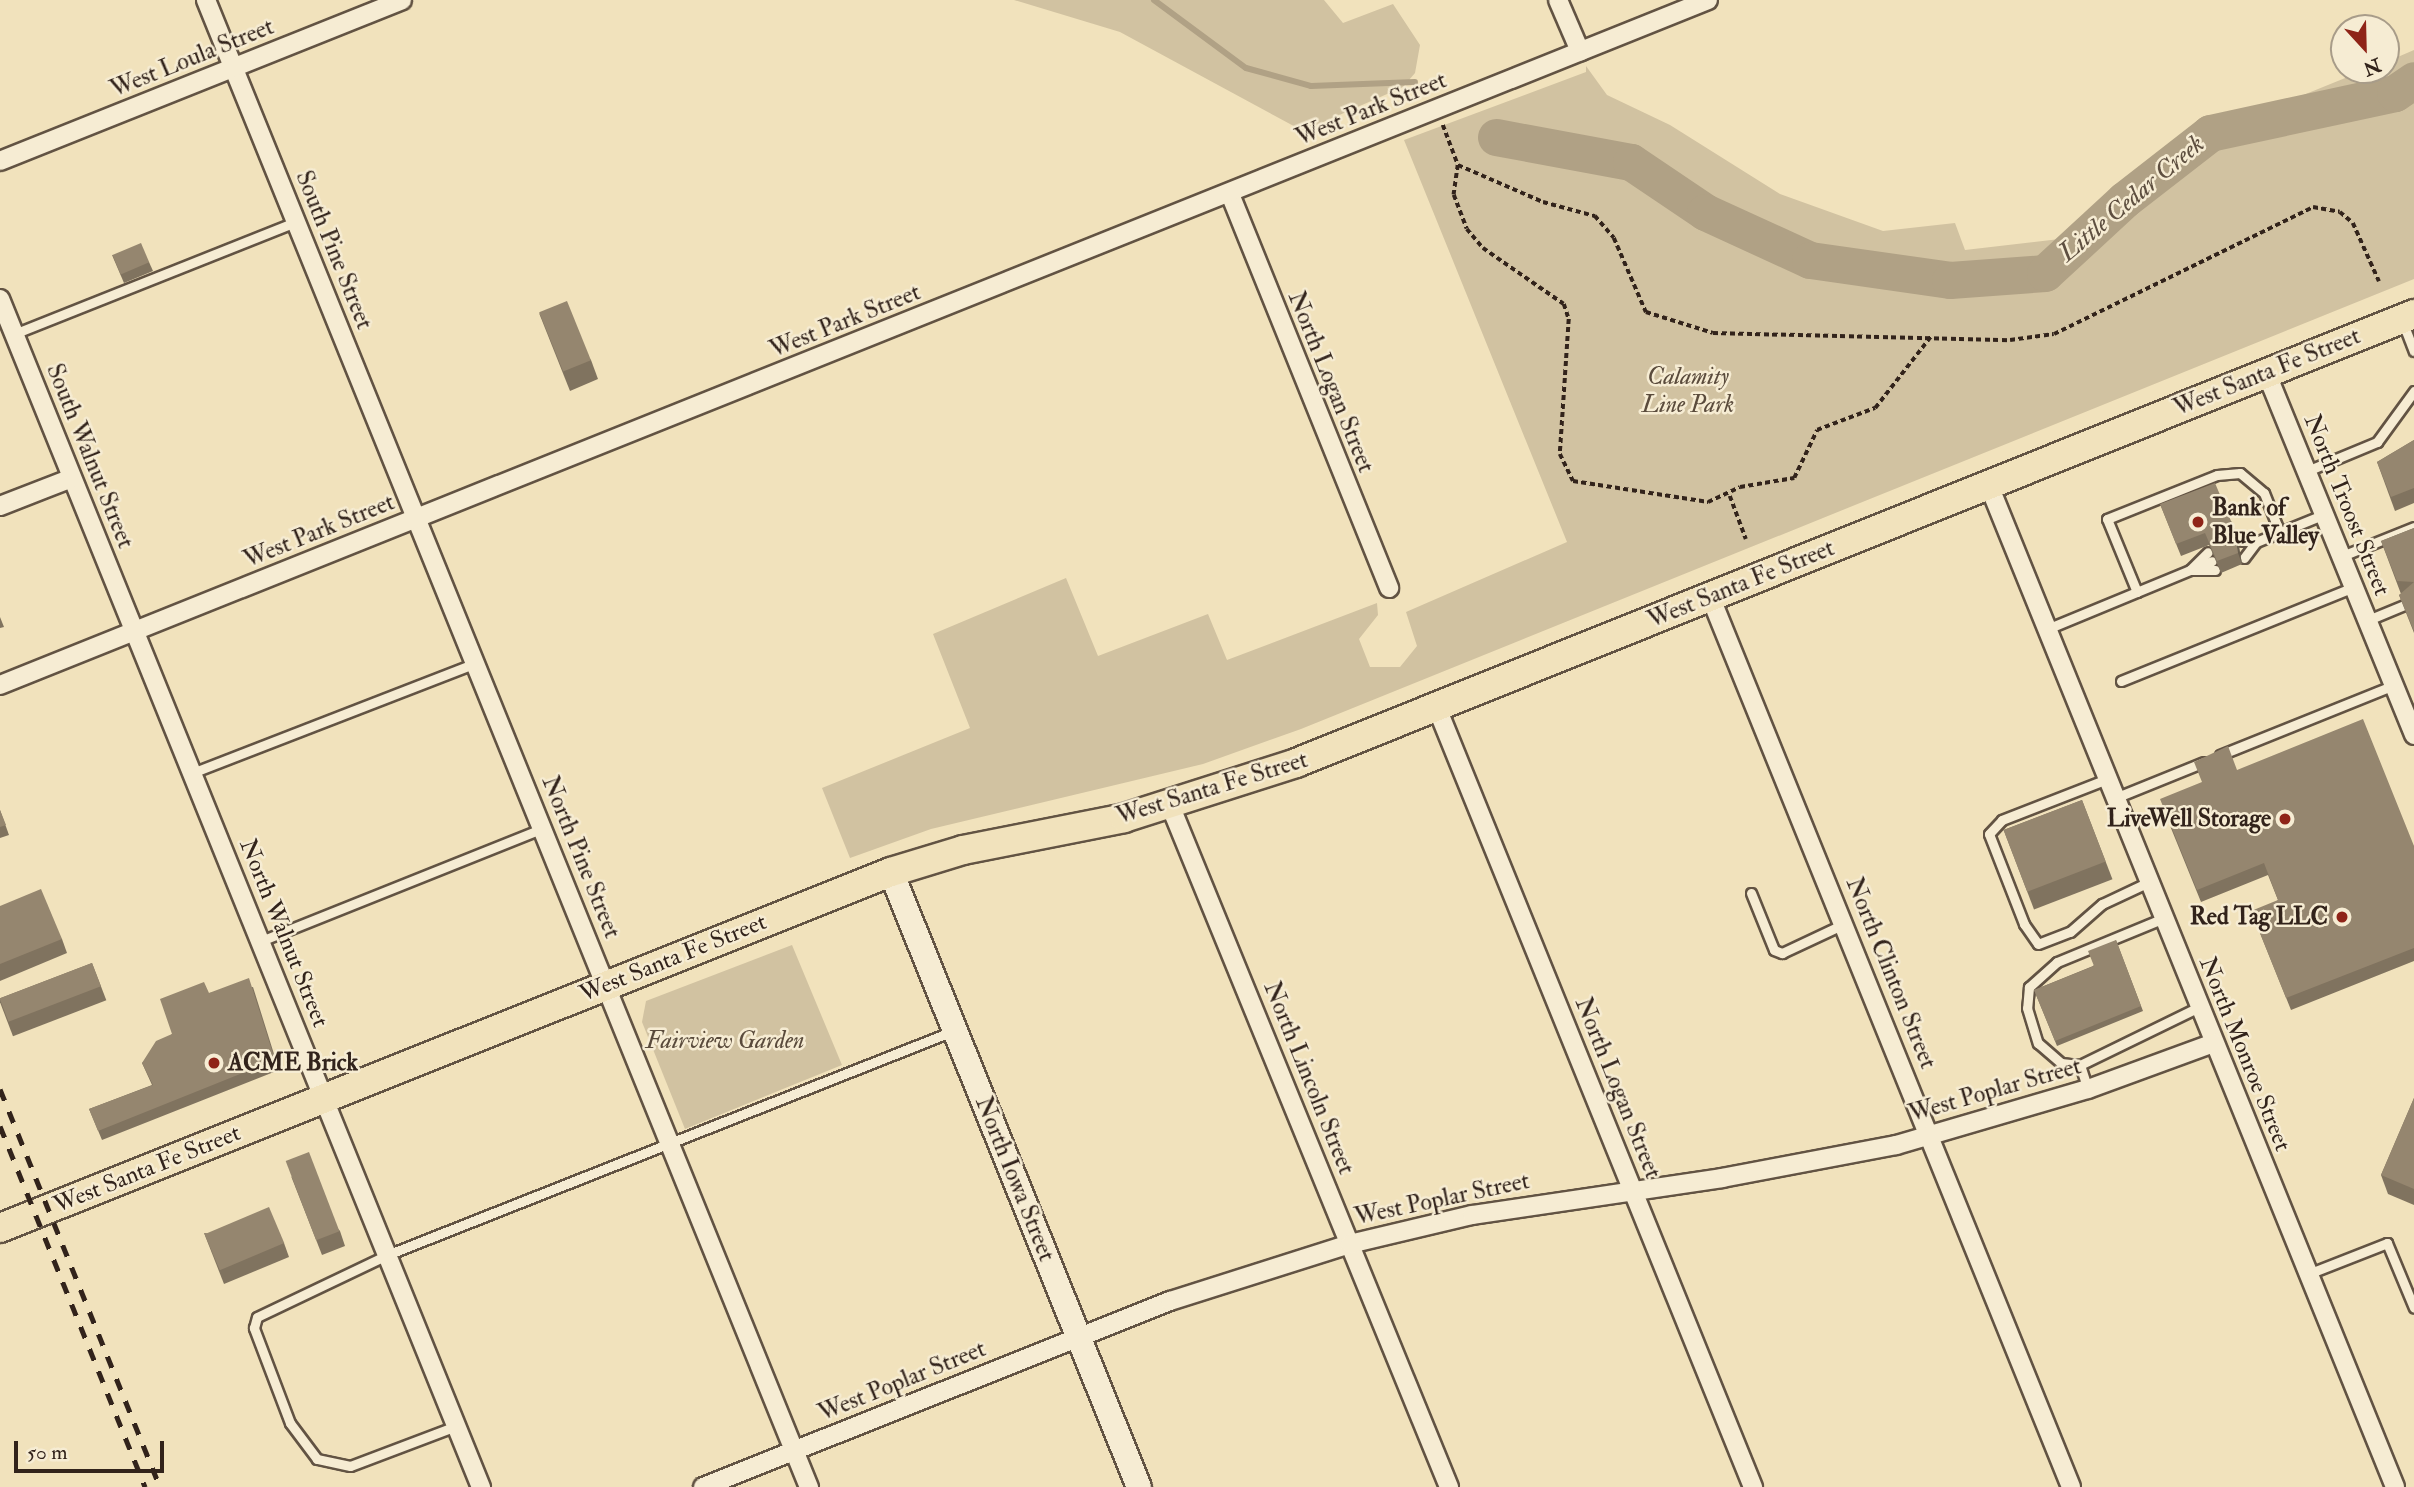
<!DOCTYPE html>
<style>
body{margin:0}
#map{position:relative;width:2414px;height:1487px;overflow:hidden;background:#f1e2bc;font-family:"IM FELL Double Pica",serif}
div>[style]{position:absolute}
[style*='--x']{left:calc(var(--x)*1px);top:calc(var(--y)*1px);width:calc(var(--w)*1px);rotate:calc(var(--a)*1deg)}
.green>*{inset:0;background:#d1c2a1}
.stream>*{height:6px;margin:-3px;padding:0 3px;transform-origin:3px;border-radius:3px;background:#b0a185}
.river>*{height:37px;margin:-18.5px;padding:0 18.5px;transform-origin:18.5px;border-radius:18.5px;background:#b0a185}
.path>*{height:3.5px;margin-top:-1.75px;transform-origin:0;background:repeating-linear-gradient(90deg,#32231b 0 5px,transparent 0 8.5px)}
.roads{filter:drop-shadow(2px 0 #625343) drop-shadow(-2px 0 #625343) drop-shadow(0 2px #625343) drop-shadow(0 -2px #625343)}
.lane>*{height:9px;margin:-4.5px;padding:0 4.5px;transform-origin:4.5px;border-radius:4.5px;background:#f6ecd3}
.street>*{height:18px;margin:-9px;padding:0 9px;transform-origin:9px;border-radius:9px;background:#f6ecd3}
.secondary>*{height:24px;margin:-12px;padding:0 12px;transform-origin:12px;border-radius:12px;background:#f6ecd3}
.primary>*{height:28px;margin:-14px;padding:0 14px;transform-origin:14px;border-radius:14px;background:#f1e2bc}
.rail>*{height:5px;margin-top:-2.5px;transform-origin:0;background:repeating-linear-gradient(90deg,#32231b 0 12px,transparent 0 24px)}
.wall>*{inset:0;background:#80735f;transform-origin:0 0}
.shaded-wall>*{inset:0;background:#685e4e}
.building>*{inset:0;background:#95866f;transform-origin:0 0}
.dots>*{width:19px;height:19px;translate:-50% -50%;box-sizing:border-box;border:4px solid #f6ecd3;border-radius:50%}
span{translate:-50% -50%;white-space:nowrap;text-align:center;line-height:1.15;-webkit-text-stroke:5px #f6ecd3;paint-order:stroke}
.street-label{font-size:24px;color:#32231b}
.park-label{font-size:24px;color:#5a4b3c;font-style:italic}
.poi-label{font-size:24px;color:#32231b;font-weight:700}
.left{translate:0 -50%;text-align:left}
.right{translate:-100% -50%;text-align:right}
.water-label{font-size:26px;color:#5e4f40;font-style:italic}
.north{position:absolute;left:2330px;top:14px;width:70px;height:70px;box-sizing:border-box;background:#f6ecd3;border:2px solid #a89c89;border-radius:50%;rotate:158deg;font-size:19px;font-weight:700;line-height:28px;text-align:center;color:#32231b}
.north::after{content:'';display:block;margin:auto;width:24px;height:32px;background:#8f2418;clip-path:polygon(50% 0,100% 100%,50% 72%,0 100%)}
.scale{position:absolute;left:14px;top:1441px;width:150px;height:32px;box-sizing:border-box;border:4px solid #32231b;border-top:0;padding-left:9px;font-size:21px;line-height:24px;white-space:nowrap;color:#32231b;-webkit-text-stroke:5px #f6ecd3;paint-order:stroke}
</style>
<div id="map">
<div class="green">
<i style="clip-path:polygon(1014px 0,1324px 0,1343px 23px,1393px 4px,1420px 45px,1415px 73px,1403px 87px,1303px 131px,1120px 32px)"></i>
<i style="clip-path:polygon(2414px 50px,2414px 279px,1301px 729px,1203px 764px,931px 829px,850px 858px,822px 788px,970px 728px,933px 634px,1066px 578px,1098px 656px,1208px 614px,1227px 660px,1377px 603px,1378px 615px,1359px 639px,1370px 667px,1400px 667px,1417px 646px,1406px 612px,1567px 542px,1404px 140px,1586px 72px,1586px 66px,1607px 95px,1670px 125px,1780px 194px,1883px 231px,1955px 223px,1965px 250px,2085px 236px,2210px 133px,2365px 70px,2386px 70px,2386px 62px)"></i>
<i style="clip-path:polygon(792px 945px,842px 1065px,685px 1129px,642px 1022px,646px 1001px)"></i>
</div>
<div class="stream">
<i style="--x:1154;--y:0;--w:114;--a:36.5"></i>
<i style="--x:1246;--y:68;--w:67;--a:15.5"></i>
<i style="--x:1311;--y:86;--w:104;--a:-2.2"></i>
</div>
<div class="river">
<i style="--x:1496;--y:137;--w:137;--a:10.5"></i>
<i style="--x:1631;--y:162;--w:89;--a:34"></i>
<i style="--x:1705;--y:212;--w:115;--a:24.6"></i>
<i style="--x:1810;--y:260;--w:141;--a:8.1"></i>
<i style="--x:1950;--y:280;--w:95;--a:-4.2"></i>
<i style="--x:2045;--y:273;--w:108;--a:-42.7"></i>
<i style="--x:2124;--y:200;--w:109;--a:-37.9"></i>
<i style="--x:2210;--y:133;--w:189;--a:-12.2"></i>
<i style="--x:2395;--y:93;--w:23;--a:-34"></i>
</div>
<div class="path">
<i style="--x:1443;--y:125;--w:43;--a:69.4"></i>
<i style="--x:1458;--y:165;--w:93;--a:23.5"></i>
<i style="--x:1543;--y:202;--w:54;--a:15.1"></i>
<i style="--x:1595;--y:216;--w:29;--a:49"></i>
<i style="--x:1614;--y:238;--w:81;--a:66.6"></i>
<i style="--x:1646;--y:312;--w:70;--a:17.4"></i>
<i style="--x:1713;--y:333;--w:297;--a:1.4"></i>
<i style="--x:2010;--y:340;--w:44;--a:-7.8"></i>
<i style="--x:2054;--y:334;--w:288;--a:-26.1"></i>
<i style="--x:2313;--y:207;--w:27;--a:10"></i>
<i style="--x:2340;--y:212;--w:17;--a:40"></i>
<i style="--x:2353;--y:223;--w:64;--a:65.9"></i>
<i style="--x:1458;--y:165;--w:30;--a:98"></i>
<i style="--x:1454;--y:195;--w:36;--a:69"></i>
<i style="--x:1467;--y:229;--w:25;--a:50"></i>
<i style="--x:1483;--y:248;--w:98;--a:34.7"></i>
<i style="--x:1564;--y:304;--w:16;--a:72"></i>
<i style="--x:1569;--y:319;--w:135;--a:93.8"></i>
<i style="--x:1560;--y:454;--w:30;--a:64"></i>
<i style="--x:1573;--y:481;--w:137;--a:8.8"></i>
<i style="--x:1708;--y:502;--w:35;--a:-25"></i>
<i style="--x:1740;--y:487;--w:55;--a:-9.5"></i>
<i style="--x:1794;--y:478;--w:53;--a:-64.4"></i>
<i style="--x:1817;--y:430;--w:62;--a:-20.8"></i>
<i style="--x:1875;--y:408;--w:93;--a:-52"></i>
<i style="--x:1730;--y:496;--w:46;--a:69.6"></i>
</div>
<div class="roads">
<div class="lane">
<i style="--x:2403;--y:323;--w:30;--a:69"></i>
<i style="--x:14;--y:334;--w:303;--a:-21.7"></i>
<i style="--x:2307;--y:471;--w:76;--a:-22.5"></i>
<i style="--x:2377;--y:442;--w:63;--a:-54"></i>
<i style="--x:2236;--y:540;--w:20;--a:6"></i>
<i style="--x:2256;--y:542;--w:74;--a:-22.1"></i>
<i style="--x:2342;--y:556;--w:78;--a:-21.9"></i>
<i style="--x:2244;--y:558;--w:20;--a:-53"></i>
<i style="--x:2194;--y:568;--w:19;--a:-21"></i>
<i style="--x:2190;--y:570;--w:25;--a:0"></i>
<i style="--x:2137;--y:592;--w:79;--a:-112.3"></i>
<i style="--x:2107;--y:519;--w:118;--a:-21.8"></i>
<i style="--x:2217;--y:475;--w:23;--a:-5"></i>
<i style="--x:2240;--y:473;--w:31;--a:40"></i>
<i style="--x:2264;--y:493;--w:43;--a:68.2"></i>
<i style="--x:2368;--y:620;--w:50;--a:-22.4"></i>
<i style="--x:2047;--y:629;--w:155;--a:-22.4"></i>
<i style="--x:2190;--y:570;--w:25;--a:-45"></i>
<i style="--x:2121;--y:681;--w:251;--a:-22"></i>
<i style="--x:2220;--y:755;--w:188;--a:-21.9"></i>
<i style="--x:192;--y:773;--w:304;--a:-21.2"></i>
<i style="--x:2107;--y:779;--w:113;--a:158.7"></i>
<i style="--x:2002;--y:820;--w:19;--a:133"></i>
<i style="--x:1989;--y:834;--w:97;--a:68.7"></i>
<i style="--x:2024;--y:924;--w:24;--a:55"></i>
<i style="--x:2038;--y:944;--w:34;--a:-21"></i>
<i style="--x:2070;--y:932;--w:43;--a:-41.2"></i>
<i style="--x:2102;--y:904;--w:52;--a:-25.1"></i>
<i style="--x:2115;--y:798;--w:96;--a:-22"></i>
<i style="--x:1751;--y:893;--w:61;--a:68"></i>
<i style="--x:1774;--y:950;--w:9;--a:21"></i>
<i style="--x:1782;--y:953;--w:68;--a:-25.1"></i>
<i style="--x:2164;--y:918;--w:116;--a:157.6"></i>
<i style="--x:2057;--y:962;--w:38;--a:138"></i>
<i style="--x:2029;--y:987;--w:21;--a:95"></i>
<i style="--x:2027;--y:1008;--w:37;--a:73"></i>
<i style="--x:2038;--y:1043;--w:30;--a:41"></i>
<i style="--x:2061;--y:1063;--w:19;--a:6"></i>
<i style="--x:2080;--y:1065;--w:132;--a:-26"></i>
<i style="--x:261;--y:941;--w:304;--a:-21.8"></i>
<i style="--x:2080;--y:1065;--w:25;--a:72"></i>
<i style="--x:2308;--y:1274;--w:85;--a:-21.4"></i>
<i style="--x:2387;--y:1243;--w:70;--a:67.4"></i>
<i style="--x:456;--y:1426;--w:113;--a:159.3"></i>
<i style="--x:350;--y:1466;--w:34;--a:-168"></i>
<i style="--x:317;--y:1459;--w:45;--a:-126.9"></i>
<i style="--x:290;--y:1423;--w:102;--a:-110.8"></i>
<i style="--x:254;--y:1328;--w:11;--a:-75"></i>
<i style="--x:257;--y:1317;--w:144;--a:-25.5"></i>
<i style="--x:387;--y:1255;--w:609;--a:-21.59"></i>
</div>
<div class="street">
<i style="--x:206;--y:0;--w:1605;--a:67.93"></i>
<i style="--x:1558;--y:0;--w:56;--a:66.7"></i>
<i style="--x:0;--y:161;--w:433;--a:-21.8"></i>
<i style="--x:1230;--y:194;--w:425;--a:68"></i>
<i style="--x:0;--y:299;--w:1282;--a:67.96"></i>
<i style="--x:2266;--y:372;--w:392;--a:67.8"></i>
<i style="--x:1988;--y:483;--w:1083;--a:67.93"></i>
<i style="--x:0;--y:506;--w:77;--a:-21.3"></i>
<i style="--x:1710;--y:596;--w:961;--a:67.94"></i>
<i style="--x:0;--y:685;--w:1840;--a:-21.85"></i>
<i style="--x:1437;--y:708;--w:841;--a:67.92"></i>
<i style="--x:1170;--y:805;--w:737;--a:67.75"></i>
<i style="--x:703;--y:1487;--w:503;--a:-21.72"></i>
<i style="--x:1170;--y:1301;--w:189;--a:-17.6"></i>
<i style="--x:1350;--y:1244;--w:125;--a:-13.4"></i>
<i style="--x:1472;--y:1215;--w:253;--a:-8.4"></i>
<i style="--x:1722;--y:1178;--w:177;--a:-10.7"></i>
<i style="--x:1896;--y:1145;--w:200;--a:-16.3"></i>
<i style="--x:2088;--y:1089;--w:134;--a:-20.1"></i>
</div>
<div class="secondary">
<i style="--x:891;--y:872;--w:663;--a:68.04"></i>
</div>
<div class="primary">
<i style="--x:0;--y:1228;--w:959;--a:-21.78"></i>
<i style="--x:891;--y:872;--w:75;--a:-17"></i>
<i style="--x:963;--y:850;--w:164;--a:-11.2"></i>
<i style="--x:1124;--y:818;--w:181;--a:-17.7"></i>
<i style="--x:1296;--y:763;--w:1205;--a:-21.88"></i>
</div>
</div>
<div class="rail">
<i style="--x:0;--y:1089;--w:429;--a:68.1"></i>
<i style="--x:0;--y:1126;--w:389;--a:68.1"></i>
</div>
<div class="wall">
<i style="clip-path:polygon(112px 255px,149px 262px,153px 271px,124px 283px)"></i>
<i style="clip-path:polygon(539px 313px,591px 360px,598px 379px,570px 391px)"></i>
<i style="clip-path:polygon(2414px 440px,2414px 503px,2395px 511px,2377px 462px)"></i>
<i style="clip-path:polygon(2160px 504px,2231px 521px,2236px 533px,2234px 535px,2239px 547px,2242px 564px,2221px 573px,2209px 545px,2181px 556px)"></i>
<i style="clip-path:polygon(2414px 528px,2414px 633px,2399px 595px,2401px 594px,2381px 541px)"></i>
<i style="clip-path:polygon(0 617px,4px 627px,0 628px)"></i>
<i style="clip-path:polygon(2237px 770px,2414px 846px,2414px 961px,2291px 1010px,2256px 923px,2278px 900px,2268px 875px,2201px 902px,2164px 811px)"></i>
<i style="left:2082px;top:800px;width:85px;height:84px;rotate:69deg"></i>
<i style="clip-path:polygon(0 810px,9px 835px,0 838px)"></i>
<i style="clip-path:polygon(0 906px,62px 939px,67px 953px,0 981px)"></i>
<i style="clip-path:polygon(2116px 940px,2143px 1011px,2057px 1046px,2034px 990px,2093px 966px)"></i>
<i style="left:92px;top:963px;width:40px;height:100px;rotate:69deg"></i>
<i style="clip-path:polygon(253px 987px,279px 1070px,102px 1140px,89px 1109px,152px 1085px,142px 1063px,172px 1034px,209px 993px)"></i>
<i style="clip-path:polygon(2414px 1098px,2414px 1205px,2388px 1194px,2381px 1175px)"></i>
<i style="clip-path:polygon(291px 1176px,340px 1231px,345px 1246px,322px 1255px)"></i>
<i style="clip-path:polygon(204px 1233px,284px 1243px,289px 1257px,224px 1284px)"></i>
</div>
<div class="shaded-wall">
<i style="clip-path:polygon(2231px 521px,2236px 533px,2229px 542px,2225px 531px)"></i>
<i style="clip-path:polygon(2235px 536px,2239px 547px,2242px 564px,2238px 553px)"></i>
</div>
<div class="building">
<i style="left:141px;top:243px;width:21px;height:31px;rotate:67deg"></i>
<i style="left:567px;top:301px;width:64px;height:30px;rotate:68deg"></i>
<i style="clip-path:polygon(2414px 440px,2414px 488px,2391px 497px,2377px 462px)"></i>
<i style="clip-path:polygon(2215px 483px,2231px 521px,2225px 531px,2235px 536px,2238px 553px,2217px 561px,2205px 533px,2176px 544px,2160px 504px)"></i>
<i style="clip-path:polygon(2414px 528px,2414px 582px,2397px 581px,2381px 541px)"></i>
<i style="clip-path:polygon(2414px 582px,2414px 631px,2399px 595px)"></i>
<i style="clip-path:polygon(2363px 719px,2414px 846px,2414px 948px,2286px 998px,2251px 911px,2278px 900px,2264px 863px,2197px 890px,2160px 799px,2202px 782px,2194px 762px,2228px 746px,2237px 770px)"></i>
<i style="left:2082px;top:800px;width:66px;height:84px;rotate:69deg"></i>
<i style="clip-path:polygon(0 810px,6px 825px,0 827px)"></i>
<i style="clip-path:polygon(41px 889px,62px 939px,0 964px,0 906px)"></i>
<i style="clip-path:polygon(2116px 940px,2141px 1006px,2055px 1041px,2034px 990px,2094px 966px,2088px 951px)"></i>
<i style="left:92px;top:963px;width:25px;height:99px;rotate:69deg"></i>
<i style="clip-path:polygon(249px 978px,275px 1060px,98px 1131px,89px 1109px,153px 1085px,142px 1063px,156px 1041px,172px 1034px,160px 999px,204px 982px,209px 993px)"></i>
<i style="clip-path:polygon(2414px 1098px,2414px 1189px,2381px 1175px)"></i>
<i style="left:309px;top:1152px;width:85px;height:25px;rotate:69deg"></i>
<i style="left:269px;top:1207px;width:39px;height:70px;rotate:67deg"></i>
</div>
<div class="dots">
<i style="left:2198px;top:522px;background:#8f2418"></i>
<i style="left:2285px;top:819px;background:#8f2418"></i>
<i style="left:2342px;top:917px;background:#8f2418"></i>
<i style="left:214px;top:1063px;background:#8f2418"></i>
</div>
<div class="street-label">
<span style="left:192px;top:58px;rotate:-22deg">West Loula Street</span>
<span style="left:1371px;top:109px;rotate:-22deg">West Park Street</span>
<span style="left:334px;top:250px;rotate:68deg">South Pine Street</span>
<span style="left:845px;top:321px;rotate:-22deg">West Park Street</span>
<span style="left:2267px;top:372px;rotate:-22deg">West Santa Fe Street</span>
<span style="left:1331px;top:382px;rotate:68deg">North Logan Street</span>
<span style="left:90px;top:456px;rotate:68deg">South Walnut Street</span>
<span style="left:2347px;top:505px;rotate:68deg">North Troost Street</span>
<span style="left:319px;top:531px;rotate:-22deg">West Park Street</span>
<span style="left:1741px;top:584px;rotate:-22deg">West Santa Fe Street</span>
<span style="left:1212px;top:788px;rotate:-17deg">West Santa Fe Street</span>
<span style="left:581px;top:857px;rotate:68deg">North Pine Street</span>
<span style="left:284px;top:933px;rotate:68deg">North Walnut Street</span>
<span style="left:673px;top:958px;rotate:-22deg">West Santa Fe Street</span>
<span style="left:1891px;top:973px;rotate:68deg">North Clinton Street</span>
<span style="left:2245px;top:1054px;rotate:68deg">North Monroe Street</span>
<span style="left:1309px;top:1078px;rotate:68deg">North Lincoln Street</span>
<span style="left:1618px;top:1088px;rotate:68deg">North Logan Street</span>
<span style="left:1995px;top:1090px;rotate:-16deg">West Poplar Street</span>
<span style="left:147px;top:1169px;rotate:-22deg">West Santa Fe Street</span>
<span style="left:1015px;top:1179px;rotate:68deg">North Iowa Street</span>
<span style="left:1442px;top:1199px;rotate:-12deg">West Poplar Street</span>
<span style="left:902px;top:1381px;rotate:-22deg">West Poplar Street</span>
</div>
<div class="park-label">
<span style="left:1688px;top:391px">Calamity<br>Line Park</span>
<span style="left:725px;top:1041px">Fairview Garden</span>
</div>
<div class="poi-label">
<span class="left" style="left:2212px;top:522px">Bank of<br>Blue Valley</span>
<span class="right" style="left:2271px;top:819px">LiveWell Storage</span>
<span class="right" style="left:2328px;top:917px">Red Tag LLC</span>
<span class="left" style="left:228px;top:1063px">ACME Brick</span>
</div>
<div class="water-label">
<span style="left:2132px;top:199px;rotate:-40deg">Little Cedar Creek</span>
</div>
<div class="north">N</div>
<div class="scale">50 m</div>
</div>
